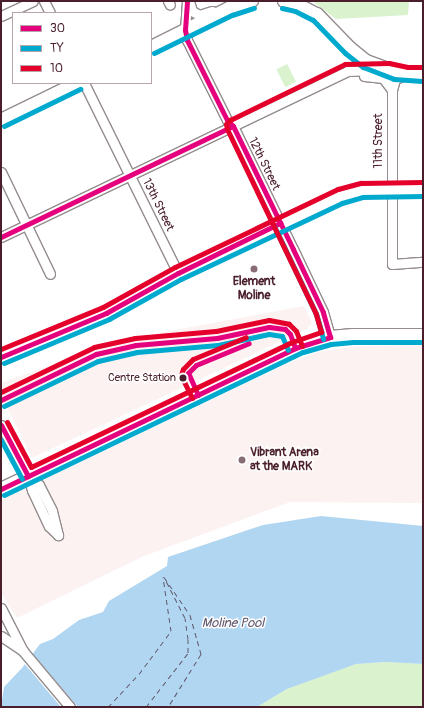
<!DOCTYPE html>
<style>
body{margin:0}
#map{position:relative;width:424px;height:708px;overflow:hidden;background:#fff;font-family:Pangolin,sans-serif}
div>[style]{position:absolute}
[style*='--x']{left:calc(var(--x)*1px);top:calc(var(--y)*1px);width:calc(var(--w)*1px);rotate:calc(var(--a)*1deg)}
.built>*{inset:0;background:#fcf2f2}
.green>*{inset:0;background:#daf2ce;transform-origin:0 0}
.water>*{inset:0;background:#b0d6f1}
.pier>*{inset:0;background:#fff}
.ferry>*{height:1px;margin-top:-0.5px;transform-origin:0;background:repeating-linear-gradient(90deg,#62596e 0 5px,transparent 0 9px)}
.roads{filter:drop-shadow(1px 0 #948c8e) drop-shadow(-1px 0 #948c8e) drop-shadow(0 1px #948c8e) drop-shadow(0 -1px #948c8e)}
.minor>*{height:9px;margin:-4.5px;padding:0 4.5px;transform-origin:4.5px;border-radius:4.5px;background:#fff}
.major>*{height:12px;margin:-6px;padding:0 6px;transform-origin:6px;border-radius:6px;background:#fff}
.bus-1>*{height:5px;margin:-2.5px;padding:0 2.5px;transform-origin:2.5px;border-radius:2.5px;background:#e5007d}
.bus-2>*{height:5px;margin:-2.5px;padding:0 2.5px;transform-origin:2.5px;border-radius:2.5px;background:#00a9ce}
.bus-3>*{height:5px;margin:-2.5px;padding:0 2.5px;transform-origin:2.5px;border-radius:2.5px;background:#e4002b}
.dots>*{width:11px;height:11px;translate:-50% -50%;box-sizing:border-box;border:2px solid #fff;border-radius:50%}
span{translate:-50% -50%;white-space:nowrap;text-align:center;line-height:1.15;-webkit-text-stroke:3px #fff;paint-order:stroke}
.bus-label{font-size:11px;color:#4a1f2b}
.right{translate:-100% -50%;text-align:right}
.street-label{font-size:12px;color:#4a1f2b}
.poi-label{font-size:12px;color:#4a1f2b;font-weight:700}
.left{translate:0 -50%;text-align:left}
.water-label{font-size:13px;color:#62596e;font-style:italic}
.frame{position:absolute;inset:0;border:2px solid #4a1f2b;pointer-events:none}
.legend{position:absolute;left:12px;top:12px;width:140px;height:72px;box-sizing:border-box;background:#fff;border:1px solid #b7a5aa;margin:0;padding:5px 7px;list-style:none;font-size:12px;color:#4a1f2b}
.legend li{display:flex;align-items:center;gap:8px;height:20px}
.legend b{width:20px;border:1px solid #b7a5aa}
</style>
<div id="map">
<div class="built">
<i style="clip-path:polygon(304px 306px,312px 323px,307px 329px,32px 458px,1px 395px,1px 383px,88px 352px,159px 333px)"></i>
<i style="clip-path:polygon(423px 345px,423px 503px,290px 502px,144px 556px,17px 618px,1px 593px,1px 500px,293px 361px,318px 352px,358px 346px)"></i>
</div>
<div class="green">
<i style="clip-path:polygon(312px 1px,409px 1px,408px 15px,336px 19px)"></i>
<i style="left:287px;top:64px;width:20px;height:12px;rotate:63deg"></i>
<i style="clip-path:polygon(386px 662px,423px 664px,423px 707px,257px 707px,287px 689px,329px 673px,356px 664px)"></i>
</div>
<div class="water">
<i style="clip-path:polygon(321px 516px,423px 526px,423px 664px,386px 662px,356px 664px,287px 689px,257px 707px,1px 707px,4px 687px,22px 668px,40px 644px,53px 639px,79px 620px,103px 612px,109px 601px,167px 566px,168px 557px,263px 525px)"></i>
</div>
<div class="pier">
<i style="clip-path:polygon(31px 652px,32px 653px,78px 707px,61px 707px,23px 662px)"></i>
</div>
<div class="ferry">
<i style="--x:164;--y:577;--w:46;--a:55.6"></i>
<i style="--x:190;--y:615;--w:41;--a:74.2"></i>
<i style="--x:201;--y:654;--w:62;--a:121.9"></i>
<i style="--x:108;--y:707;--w:45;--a:-46.8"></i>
<i style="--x:139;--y:674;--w:54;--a:-53.3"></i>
<i style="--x:171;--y:631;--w:55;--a:-98.4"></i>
<i style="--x:146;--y:707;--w:68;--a:-52.1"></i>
<i style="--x:188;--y:653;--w:14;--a:-90"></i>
<i style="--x:188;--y:639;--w:21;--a:-98"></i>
<i style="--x:185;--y:618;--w:44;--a:-117.1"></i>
</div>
<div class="roads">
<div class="minor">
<i style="--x:44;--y:1;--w:13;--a:63"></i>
<i style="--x:168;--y:1;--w:4;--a:63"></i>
<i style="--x:187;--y:1;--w:29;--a:94"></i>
<i style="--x:185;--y:30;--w:10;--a:79"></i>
<i style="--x:187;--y:40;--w:89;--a:63.4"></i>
<i style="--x:227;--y:120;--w:8;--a:45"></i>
<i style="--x:233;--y:126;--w:137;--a:64"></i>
<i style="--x:293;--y:249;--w:70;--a:64.5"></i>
<i style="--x:323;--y:312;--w:26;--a:74"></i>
<i style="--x:189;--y:1;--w:10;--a:73"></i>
<i style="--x:192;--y:11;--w:8;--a:30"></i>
<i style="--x:199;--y:15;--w:14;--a:-17"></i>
<i style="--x:1;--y:16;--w:35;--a:-25"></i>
<i style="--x:407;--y:74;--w:13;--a:157"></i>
<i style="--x:395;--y:79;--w:11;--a:105"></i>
<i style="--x:392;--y:90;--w:174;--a:90"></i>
<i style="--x:392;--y:264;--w:31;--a:-4"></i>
<i style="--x:364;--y:76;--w:19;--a:6"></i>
<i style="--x:383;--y:78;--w:15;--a:53"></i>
<i style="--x:84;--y:83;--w:212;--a:63.7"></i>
<i style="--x:1;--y:172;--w:113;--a:64.3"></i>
<i style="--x:1;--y:237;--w:384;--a:-25.6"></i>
<i style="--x:347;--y:71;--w:38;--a:-2"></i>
<i style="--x:1;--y:425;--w:58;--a:62.1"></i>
<i style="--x:28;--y:476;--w:15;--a:74"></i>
<i style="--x:32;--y:490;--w:40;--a:65"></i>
<i style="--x:49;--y:526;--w:13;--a:45"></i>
<i style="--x:28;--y:476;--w:14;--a:39"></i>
<i style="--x:39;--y:485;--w:29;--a:63"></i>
<i style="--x:52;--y:511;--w:25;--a:76"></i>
<i style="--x:1;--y:608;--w:48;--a:62.9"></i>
<i style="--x:23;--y:651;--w:73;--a:50"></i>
<i style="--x:1;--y:636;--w:27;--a:34"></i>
</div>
<div class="major">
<i style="--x:284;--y:1;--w:13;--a:13"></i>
<i style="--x:297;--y:4;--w:22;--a:27"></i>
<i style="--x:317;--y:14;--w:47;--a:45.9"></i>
<i style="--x:350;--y:48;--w:21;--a:39"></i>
<i style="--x:366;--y:61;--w:32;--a:20"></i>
<i style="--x:396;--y:72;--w:27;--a:4"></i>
<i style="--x:151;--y:47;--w:87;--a:-26.6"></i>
<i style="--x:229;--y:8;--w:24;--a:-17"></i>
<i style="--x:1;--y:120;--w:85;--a:-26"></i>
<i style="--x:1;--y:357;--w:114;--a:-22.7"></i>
<i style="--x:106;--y:313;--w:82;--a:-29.1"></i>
<i style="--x:178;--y:273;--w:179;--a:-25.4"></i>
<i style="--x:340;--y:196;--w:23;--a:-15"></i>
<i style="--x:362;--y:190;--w:61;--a:-0.9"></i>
<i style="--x:1;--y:489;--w:333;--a:-25.6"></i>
<i style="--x:301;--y:345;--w:30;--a:-15"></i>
<i style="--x:330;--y:337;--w:23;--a:-5"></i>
<i style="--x:353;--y:335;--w:70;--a:0"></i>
</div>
</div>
<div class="bus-1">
<i style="--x:1;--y:237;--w:257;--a:-25.6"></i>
<i style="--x:1;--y:357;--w:114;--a:-22.7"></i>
<i style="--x:106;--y:313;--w:82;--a:-29.1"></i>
<i style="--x:178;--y:273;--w:114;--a:-26.1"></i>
<i style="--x:198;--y:395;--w:24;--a:-114"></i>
<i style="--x:188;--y:373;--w:11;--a:-45"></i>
<i style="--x:196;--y:365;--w:57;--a:-22.5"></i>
<i style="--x:1;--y:400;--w:106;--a:-25.8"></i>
<i style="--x:96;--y:354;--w:41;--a:-12.7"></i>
<i style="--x:136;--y:345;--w:81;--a:-4.9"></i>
<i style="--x:217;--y:338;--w:53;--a:-11.9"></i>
<i style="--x:269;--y:327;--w:16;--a:7"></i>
<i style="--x:285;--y:329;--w:7;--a:45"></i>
<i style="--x:290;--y:334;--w:15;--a:70"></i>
<i style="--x:1;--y:425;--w:58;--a:62.1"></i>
<i style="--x:1;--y:489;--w:326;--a:-25.6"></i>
<i style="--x:295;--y:348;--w:37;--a:-17"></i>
<i style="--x:330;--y:337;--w:26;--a:-106"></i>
<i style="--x:323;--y:312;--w:70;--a:-115.5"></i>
<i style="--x:293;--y:249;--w:137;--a:-116"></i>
<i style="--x:233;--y:126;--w:8;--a:-135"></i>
<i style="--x:227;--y:120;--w:89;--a:-116.6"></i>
<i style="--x:187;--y:40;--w:10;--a:-101"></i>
<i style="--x:185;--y:30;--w:29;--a:-86"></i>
</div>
<div class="bus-2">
<i style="--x:282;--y:8;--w:13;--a:13"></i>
<i style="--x:295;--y:11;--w:20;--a:27"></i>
<i style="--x:313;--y:20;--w:46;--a:45.9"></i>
<i style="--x:345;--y:53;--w:23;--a:38"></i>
<i style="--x:363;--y:67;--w:33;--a:21"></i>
<i style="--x:394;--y:79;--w:28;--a:4"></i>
<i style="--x:154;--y:53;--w:87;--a:-26"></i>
<i style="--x:232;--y:15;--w:23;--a:-18"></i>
<i style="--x:4;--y:126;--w:85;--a:-26"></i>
<i style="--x:274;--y:226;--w:98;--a:64.5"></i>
<i style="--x:316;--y:314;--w:26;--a:74"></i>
<i style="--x:4;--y:363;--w:114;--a:-22.7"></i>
<i style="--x:109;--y:319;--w:82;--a:-29.1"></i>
<i style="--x:181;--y:279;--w:178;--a:-25.3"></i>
<i style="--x:342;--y:203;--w:22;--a:-16"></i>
<i style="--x:363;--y:197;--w:60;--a:-1"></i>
<i style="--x:4;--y:406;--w:104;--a:-25.6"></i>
<i style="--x:98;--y:361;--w:40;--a:-13"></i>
<i style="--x:137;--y:352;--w:81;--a:-4.9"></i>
<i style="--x:218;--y:345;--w:52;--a:-12.2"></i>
<i style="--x:269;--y:334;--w:13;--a:9"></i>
<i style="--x:282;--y:336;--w:15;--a:67"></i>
<i style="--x:1;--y:440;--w:44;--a:61.7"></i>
<i style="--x:4;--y:495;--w:331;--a:-25.6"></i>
<i style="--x:303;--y:352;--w:29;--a:-16"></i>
<i style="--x:331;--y:344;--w:22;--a:-5"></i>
<i style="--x:353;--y:342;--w:70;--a:0"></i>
</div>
<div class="bus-3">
<i style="--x:1;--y:349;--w:110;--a:-22.4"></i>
<i style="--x:103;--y:307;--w:82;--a:-29.1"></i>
<i style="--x:175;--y:267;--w:181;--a:-25.6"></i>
<i style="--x:338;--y:189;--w:24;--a:-15"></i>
<i style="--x:361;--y:183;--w:62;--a:-0.9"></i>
<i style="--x:1;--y:392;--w:103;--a:-25.8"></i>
<i style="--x:94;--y:347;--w:42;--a:-12.4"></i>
<i style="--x:135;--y:338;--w:81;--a:-4.9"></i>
<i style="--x:216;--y:331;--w:54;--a:-11.7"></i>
<i style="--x:269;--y:320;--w:20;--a:11"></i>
<i style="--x:289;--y:324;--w:10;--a:45"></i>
<i style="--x:296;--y:331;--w:16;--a:68"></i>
<i style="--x:192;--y:398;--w:25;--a:-116"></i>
<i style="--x:181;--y:375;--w:6;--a:-72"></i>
<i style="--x:183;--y:369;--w:14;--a:-45"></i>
<i style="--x:193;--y:359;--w:57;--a:-22.5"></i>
<i style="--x:7;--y:422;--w:51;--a:61.9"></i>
<i style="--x:31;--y:467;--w:289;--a:-25.6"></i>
<i style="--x:292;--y:342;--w:31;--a:-19"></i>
<i style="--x:321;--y:332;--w:19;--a:-106"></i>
<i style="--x:316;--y:314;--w:205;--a:-115.7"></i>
<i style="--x:227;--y:129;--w:5;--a:-101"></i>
<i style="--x:226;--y:124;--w:6;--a:-45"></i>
<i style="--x:230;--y:120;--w:128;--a:-26"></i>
<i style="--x:345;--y:64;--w:44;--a:-1.3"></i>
<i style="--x:389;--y:63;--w:19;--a:12"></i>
<i style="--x:408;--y:67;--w:15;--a:0"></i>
</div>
<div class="dots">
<i style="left:254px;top:269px;background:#896d75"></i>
<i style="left:183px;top:378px;background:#4a1f2b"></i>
<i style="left:242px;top:460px;background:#896d75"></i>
</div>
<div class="bus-label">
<span class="right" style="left:176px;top:378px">Centre Station</span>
</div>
<div class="street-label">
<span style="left:379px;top:141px;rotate:-90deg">11th Street</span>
<span style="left:264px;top:164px;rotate:64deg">12th Street</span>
<span style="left:158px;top:205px;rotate:64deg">13th Street</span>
</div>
<div class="poi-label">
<span style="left:254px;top:289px">Element<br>Moline</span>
<span class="left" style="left:250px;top:460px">Vibrant Arena<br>at the MARK</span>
</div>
<div class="water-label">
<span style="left:233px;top:623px">Moline Pool</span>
</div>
<div class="frame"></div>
<ul class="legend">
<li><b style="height:5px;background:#e5007d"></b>30</li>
<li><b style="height:5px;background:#00a9ce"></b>TY</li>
<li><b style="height:5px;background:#e4002b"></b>10</li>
</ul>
</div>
